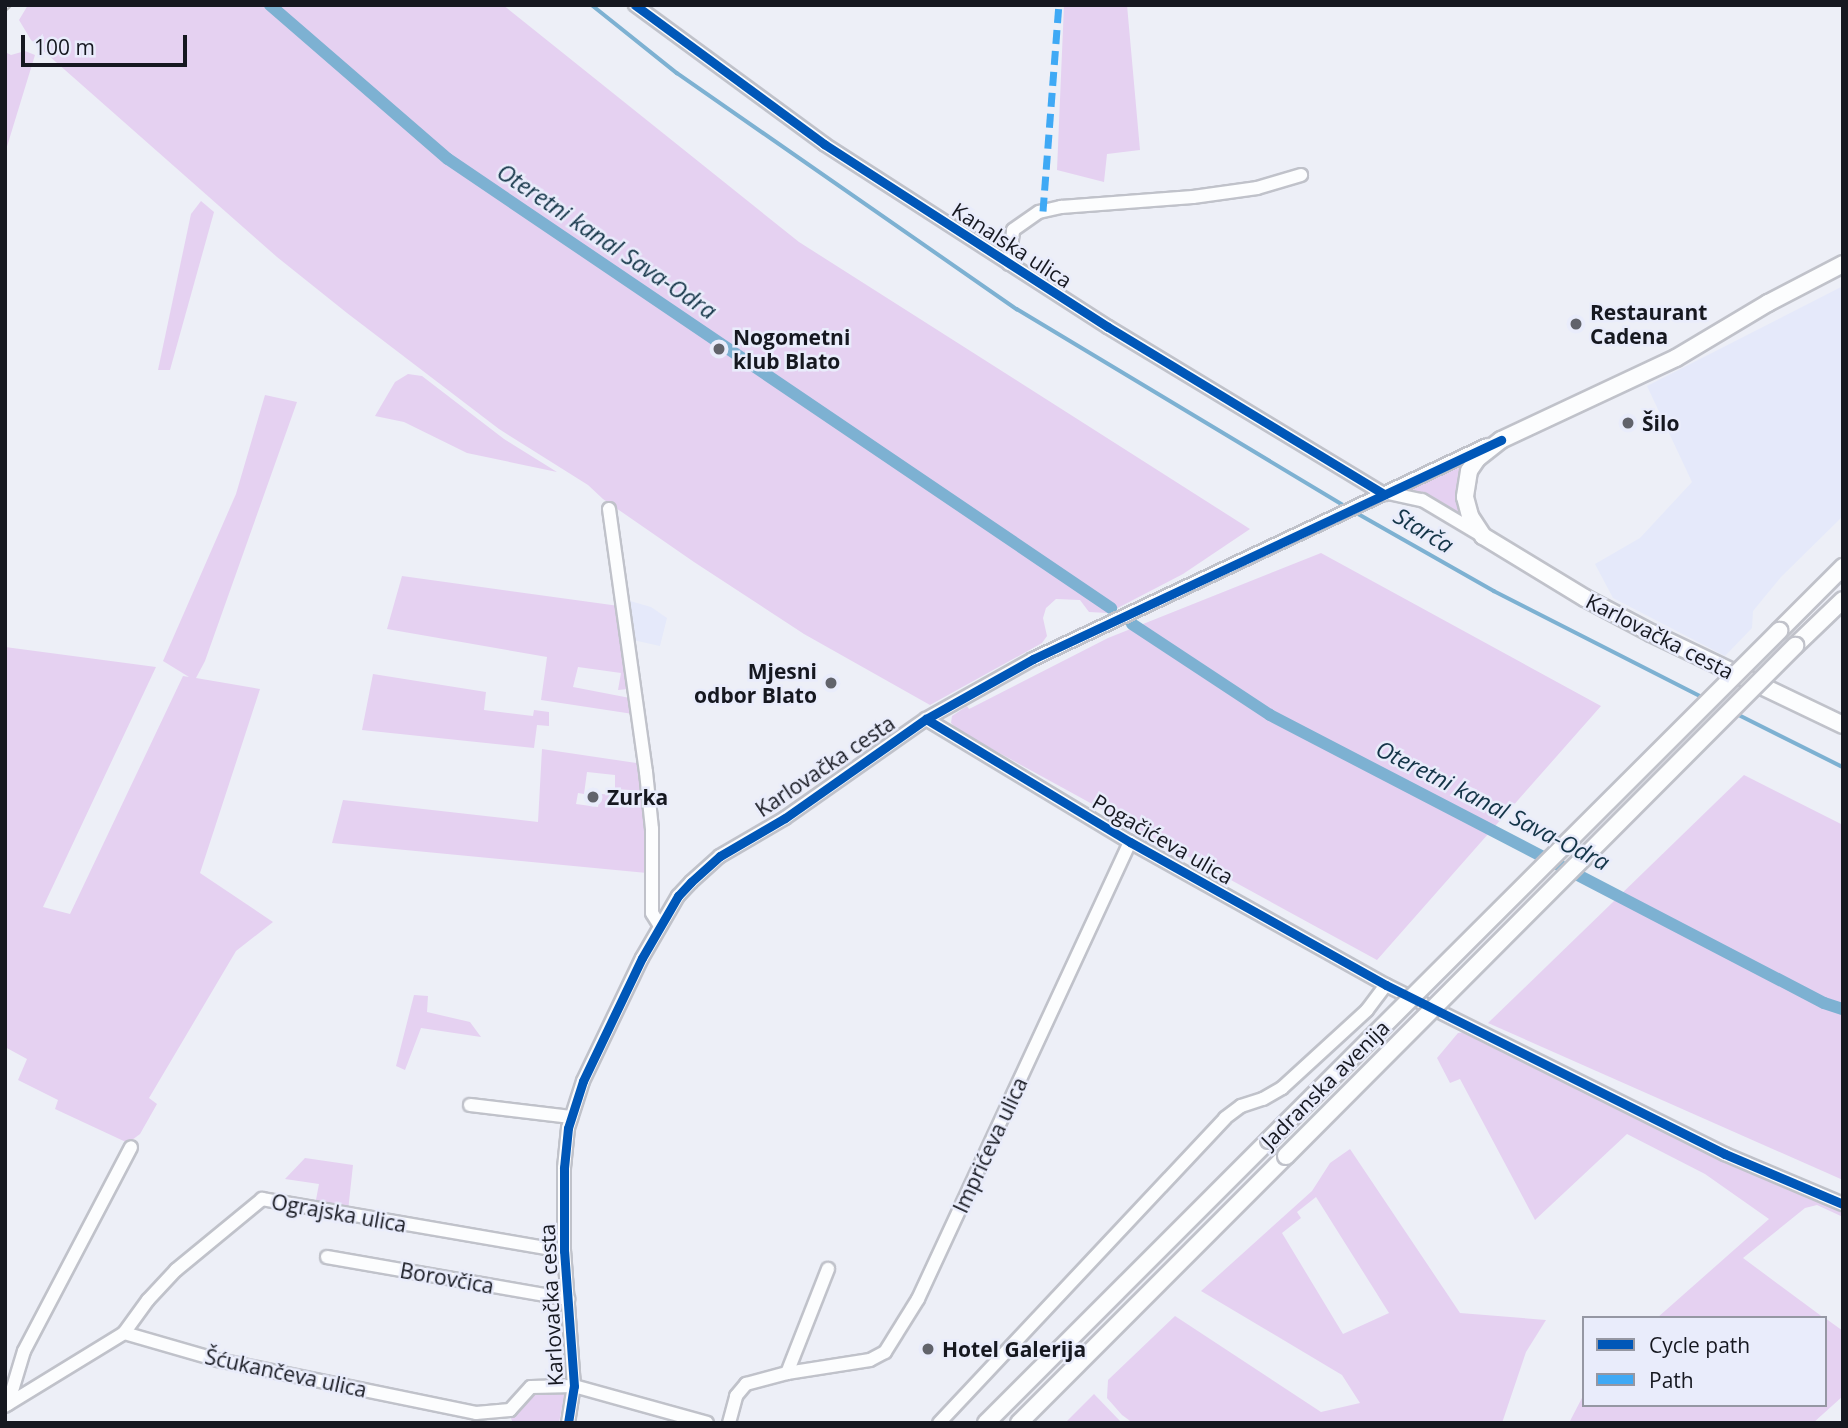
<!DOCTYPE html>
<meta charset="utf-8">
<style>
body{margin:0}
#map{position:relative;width:1848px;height:1428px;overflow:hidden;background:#edeff7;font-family:"Open Sans",sans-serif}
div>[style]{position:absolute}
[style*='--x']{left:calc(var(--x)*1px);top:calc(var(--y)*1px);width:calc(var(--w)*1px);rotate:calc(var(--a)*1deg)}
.built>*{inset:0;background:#e5e9fa}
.green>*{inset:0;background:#e5d1f1}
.stream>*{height:3.5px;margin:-1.75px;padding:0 1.75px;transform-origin:1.75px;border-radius:1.75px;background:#7db1d2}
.canal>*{height:12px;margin:-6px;padding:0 6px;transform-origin:6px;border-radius:6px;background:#7db1d2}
.roads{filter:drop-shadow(2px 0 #c0c2ca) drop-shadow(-2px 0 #c0c2ca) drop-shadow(0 2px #c0c2ca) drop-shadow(0 -2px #c0c2ca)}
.minor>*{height:12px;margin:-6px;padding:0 6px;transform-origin:6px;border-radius:6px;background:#fcfdfe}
.major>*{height:16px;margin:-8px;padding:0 8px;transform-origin:8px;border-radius:8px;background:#fcfdfe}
.rail>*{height:6px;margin-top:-3px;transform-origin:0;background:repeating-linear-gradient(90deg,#e9ecfb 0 10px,#bbbcbe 0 20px);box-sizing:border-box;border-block:2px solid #bbbcbe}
.bridges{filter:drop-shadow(2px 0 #c0c2ca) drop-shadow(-2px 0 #c0c2ca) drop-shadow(0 2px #c0c2ca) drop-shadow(0 -2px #c0c2ca)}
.major-bridge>*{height:16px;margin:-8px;padding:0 8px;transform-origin:8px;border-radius:8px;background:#fcfdfe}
.quiet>*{height:7px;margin-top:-3.5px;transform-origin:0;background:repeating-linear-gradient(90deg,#3fa9f5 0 14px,transparent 0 21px)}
.cycleway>*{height:9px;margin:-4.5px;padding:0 4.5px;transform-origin:4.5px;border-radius:4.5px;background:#0057b8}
.dots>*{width:19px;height:19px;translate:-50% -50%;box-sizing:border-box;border:4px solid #e9ecfb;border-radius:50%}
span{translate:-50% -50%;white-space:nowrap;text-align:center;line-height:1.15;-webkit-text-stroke:5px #e9ecfb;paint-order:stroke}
.street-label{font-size:21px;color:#161820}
.poi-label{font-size:21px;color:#161820;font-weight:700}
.left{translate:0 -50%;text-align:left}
.right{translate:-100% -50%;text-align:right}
.water-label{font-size:23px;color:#143548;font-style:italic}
.frame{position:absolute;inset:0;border:7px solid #161820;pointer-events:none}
.legend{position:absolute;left:1582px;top:1316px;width:245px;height:91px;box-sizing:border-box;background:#e9ecfb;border:2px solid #9597a3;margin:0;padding:9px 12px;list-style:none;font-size:21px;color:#161820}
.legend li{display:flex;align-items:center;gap:14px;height:35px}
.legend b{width:35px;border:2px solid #9597a3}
.scale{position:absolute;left:21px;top:35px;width:166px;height:32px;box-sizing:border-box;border:4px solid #161820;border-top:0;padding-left:9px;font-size:21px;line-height:24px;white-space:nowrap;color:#161820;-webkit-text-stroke:5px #e9ecfb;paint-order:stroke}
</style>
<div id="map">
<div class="built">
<i style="clip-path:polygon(1843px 286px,1843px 516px,1781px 577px,1753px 611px,1752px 628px,1725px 656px,1613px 598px,1595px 564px,1640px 538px,1692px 482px,1647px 386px)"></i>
<i style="clip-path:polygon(630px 601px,651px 607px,667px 618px,660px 646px,633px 640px)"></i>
</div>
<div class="green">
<i style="clip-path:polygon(28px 5px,503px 5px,799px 242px,1250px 529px,1183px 574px,1108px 613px,1089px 612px,1080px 600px,1056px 599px,1046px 608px,1043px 618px,1047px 636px,1042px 643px,930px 705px,804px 634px,694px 562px,603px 499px,588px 485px,499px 429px,347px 313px,277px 257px,31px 40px,19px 20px)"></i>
<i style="clip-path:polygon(1064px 5px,1127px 5px,1140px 150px,1107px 154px,1104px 182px,1057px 170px)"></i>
<i style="clip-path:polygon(25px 51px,35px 55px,5px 153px,5px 52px,11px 55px)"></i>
<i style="clip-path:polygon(201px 201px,214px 212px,170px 370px,158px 370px,191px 214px)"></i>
<i style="clip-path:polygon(408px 374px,422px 376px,504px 439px,557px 472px,467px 453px,404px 422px,375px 416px,395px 382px)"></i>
<i style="clip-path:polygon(265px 395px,297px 402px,205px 661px,196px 678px,260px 689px,200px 873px,273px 922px,236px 951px,149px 1098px,157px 1104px,140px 1134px,128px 1143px,55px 1109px,58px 1100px,18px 1080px,27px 1059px,5px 1047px,5px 647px,156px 667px,43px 907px,70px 914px,183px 676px,189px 677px,163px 661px,236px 494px)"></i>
<i style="clip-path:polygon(1463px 463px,1456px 491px,1459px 514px,1413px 490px,1412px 486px)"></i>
<i style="clip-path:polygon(1321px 553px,1601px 706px,1377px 960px,959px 731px,951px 723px,952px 716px,967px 706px,969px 709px,975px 706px,1108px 638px)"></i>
<i style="clip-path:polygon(402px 576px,619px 606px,628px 689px,618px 690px,621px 673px,578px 667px,573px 687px,630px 698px,633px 714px,541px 700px,547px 657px,387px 629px)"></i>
<i style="clip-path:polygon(373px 674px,486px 692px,484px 710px,533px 716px,534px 710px,549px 712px,549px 726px,537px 725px,534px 748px,362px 730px)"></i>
<i style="clip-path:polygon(542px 749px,643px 764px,645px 791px,615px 789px,615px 775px,587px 772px,584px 794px,578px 793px,576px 804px,598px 807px,600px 794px,645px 796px,647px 873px,332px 843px,343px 800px,538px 822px)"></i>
<i style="clip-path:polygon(1744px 775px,1843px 825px,1843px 1180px,1488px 1023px)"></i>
<i style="clip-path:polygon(414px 995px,428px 996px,427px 1012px,470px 1022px,481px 1037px,421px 1028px,405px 1070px,396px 1066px)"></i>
<i style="clip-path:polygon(1465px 1032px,1530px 1066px,1843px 1210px,1843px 1217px,1817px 1205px,1805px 1208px,1743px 1258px,1824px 1318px,1657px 1318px,1769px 1219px,1705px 1174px,1627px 1134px,1535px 1220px,1460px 1079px,1450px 1083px,1437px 1058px,1458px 1033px)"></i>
<i style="clip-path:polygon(evenodd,1350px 1149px,1460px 1313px,1546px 1320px,1526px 1352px,1502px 1423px,1133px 1423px,1122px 1415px,1107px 1398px,1108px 1380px,1175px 1316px,1321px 1412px,1360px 1403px,1342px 1375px,1201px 1291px,1312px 1191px,1330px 1163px,1350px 1149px,1316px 1197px,1389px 1313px,1343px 1334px,1282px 1233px,1301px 1218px,1297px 1212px,1316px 1197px)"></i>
<i style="clip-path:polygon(305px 1158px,353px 1165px,348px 1211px,315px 1205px,319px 1184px,285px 1179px)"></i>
<i style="clip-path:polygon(1825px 1318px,1843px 1331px,1843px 1396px,1813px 1423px,1569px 1423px,1584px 1394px,1584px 1405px,1825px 1405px)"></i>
<i style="clip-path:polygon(565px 1391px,559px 1423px,513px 1423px,509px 1414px,532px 1392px)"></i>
<i style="clip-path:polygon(1094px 1394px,1122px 1423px,1065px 1423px)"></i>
</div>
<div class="stream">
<i style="--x:592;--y:5;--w:109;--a:38.7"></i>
<i style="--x:677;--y:73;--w:414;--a:34.8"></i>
<i style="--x:1017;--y:309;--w:386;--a:31"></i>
<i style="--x:1355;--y:512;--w:160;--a:29.6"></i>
<i style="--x:1494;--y:591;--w:238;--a:27"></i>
<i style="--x:1735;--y:713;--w:121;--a:26.6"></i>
</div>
<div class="canal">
<i style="--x:270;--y:5;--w:235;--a:40.9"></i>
<i style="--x:448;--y:159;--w:801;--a:34.11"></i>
<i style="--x:1132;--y:624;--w:165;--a:33.4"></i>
<i style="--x:1270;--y:715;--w:624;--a:27.47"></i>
<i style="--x:1824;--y:1003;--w:20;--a:18"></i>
</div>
<div class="roads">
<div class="minor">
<i style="--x:635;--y:5;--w:235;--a:36.3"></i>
<i style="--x:824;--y:144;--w:338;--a:32.8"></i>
<i style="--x:1108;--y:327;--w:323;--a:31.2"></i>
<i style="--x:1009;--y:264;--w:34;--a:-83"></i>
<i style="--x:1013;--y:230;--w:32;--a:-35"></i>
<i style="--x:1039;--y:212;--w:23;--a:-13"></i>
<i style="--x:1061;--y:207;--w:132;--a:-4.3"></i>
<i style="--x:1193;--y:197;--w:65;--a:-8"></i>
<i style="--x:1257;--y:188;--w:46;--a:-16.5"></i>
<i style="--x:1388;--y:493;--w:35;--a:12"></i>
<i style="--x:1422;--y:500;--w:69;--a:30.7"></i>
<i style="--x:609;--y:509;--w:266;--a:82"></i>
<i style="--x:646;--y:772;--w:57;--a:84"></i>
<i style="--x:652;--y:829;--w:84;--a:90"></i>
<i style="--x:652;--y:913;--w:15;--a:58"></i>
<i style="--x:926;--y:719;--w:238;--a:31.1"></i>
<i style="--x:1130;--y:842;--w:293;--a:29.2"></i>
<i style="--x:1386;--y:985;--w:379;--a:26.5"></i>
<i style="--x:1725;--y:1154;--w:128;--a:23"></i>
<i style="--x:470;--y:1105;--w:102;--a:6.8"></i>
<i style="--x:327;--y:1257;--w:245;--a:9.9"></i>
<i style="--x:124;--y:1333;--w:41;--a:-54"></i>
<i style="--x:148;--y:1300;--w:41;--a:-47"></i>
<i style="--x:176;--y:1270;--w:112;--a:-39.5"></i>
<i style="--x:262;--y:1199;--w:306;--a:9.8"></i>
<i style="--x:787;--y:1373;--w:112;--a:-68.5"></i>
<i style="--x:8;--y:1404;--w:55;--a:-73.2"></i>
<i style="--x:24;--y:1351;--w:230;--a:-62.3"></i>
<i style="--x:5;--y:1406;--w:140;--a:-31.5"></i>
<i style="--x:124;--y:1333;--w:98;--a:16"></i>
<i style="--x:218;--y:1360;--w:263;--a:11.6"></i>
<i style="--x:476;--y:1413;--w:34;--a:-5"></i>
<i style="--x:510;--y:1410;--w:31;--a:-48"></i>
<i style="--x:531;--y:1387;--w:43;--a:-1.3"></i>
<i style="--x:574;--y:1386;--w:138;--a:15.5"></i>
<i style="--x:568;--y:1423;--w:37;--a:-81"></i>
<i style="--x:574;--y:1386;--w:135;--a:-94.2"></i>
<i style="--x:564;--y:1251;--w:83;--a:-90"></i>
<i style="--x:564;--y:1168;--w:40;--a:-84.3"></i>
<i style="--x:568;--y:1128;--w:49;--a:-72.3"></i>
<i style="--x:583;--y:1081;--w:136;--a:-64.4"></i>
<i style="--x:642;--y:958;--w:72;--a:-59.9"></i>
<i style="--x:678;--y:896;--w:19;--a:-47"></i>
<i style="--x:691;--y:882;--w:39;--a:-42"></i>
<i style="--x:720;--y:856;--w:75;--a:-30.3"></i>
<i style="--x:785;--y:818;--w:172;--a:-35.1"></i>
<i style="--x:926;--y:719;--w:123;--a:-29.3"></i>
<i style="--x:1033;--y:659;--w:502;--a:-25.24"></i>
<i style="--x:729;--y:1423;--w:28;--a:-75"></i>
<i style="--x:736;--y:1396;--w:16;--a:-50"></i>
<i style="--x:746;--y:1384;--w:42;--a:-15"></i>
<i style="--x:787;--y:1373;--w:84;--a:-8.9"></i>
<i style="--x:870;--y:1360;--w:17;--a:-28"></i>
<i style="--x:885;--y:1352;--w:62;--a:-58.1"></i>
<i style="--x:918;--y:1299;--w:504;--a:-65.11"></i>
<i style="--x:939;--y:1423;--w:418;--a:-46.8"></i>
<i style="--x:1225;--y:1118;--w:20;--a:-37"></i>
<i style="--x:1241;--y:1106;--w:23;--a:-18"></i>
<i style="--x:1263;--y:1099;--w:22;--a:-30"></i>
<i style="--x:1282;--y:1088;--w:115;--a:-42.5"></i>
<i style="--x:1367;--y:1010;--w:31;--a:-53"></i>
</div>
<div class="major">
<i style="--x:1843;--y:264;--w:85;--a:152.5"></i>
<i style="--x:1768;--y:303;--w:107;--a:149.1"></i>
<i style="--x:1676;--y:358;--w:193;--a:154.9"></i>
<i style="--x:1501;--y:440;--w:31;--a:142"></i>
<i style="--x:1477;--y:459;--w:14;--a:124"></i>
<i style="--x:1469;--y:471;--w:26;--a:99"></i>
<i style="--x:1465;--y:497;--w:20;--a:75"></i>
<i style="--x:1470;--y:516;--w:24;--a:57"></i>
<i style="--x:1483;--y:536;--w:119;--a:31.3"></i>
<i style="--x:1585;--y:598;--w:75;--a:27.9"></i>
<i style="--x:1651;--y:633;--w:213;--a:25.6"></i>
<i style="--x:1779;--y:631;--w:91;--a:-45"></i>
<i style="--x:1795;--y:646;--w:66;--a:-43.8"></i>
<i style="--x:986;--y:1423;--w:400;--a:-45"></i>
<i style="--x:1019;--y:1423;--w:378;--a:-45"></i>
</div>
</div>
<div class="rail">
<i style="--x:5;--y:9;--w:6;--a:-45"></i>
</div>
<div class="bridges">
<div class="major-bridge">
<i style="--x:1269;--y:1140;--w:721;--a:-44.94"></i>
<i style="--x:1286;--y:1156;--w:721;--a:-45.06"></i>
</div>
</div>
<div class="quiet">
<i style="--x:1043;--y:211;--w:207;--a:-85.6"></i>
</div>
<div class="cycleway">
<i style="--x:635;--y:5;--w:235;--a:36.3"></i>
<i style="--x:824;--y:144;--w:338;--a:32.8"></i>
<i style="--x:1108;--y:327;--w:323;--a:31.2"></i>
<i style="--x:926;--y:719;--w:238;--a:31.1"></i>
<i style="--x:1130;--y:842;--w:293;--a:29.2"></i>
<i style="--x:1386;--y:985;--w:379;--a:26.5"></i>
<i style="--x:1725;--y:1154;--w:128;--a:23"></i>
<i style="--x:568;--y:1423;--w:37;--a:-81"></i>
<i style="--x:574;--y:1386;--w:135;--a:-94.2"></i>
<i style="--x:564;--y:1251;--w:83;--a:-90"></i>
<i style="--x:564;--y:1168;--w:40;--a:-84.3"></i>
<i style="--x:568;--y:1128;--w:49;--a:-72.3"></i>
<i style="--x:583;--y:1081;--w:136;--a:-64.4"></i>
<i style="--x:642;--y:958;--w:72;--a:-59.9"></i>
<i style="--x:678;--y:896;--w:19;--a:-47"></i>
<i style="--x:691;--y:882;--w:39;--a:-42"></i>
<i style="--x:720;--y:856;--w:75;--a:-30.3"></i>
<i style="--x:785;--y:818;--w:172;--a:-35.1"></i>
<i style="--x:926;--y:719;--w:123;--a:-29.3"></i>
<i style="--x:1033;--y:659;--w:517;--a:-25.08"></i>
</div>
<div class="dots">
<i style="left:1576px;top:324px;background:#61636b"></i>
<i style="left:719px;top:349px;background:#61636b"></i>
<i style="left:1628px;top:423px;background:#61636b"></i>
<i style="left:831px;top:683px;background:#61636b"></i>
<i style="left:593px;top:797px;background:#61636b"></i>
<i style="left:928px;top:1349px;background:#61636b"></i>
</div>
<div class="street-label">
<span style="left:1012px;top:245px;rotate:33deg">Kanalska ulica</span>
<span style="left:1660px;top:636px;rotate:27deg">Karlovačka cesta</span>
<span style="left:825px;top:766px;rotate:-34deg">Karlovačka cesta</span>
<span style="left:1163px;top:839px;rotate:30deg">Pogačićeva ulica</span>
<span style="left:1325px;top:1084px;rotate:-45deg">Jadranska avenija</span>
<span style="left:990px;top:1145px;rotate:-65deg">Imprićeva ulica</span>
<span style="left:339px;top:1213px;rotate:10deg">Ograjska ulica</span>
<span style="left:447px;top:1278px;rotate:10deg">Borovčica</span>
<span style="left:551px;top:1305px;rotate:-93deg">Karlovačka cesta</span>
<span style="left:286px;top:1373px;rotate:12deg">Šćukančeva ulica</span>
</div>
<div class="poi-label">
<span class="left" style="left:1590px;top:324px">Restaurant<br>Cadena</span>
<span class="left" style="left:733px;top:349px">Nogometni<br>klub Blato</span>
<span class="left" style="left:1642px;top:423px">Šilo</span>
<span class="right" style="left:817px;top:683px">Mjesni<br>odbor Blato</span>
<span class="left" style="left:607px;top:797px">Zurka</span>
<span class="left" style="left:942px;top:1349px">Hotel Galerija</span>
</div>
<div class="water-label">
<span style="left:607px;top:241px;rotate:34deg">Oteretni kanal Sava-Odra</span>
<span style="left:1424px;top:530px;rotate:31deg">Starča</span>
<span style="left:1493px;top:805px;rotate:27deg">Oteretni kanal Sava-Odra</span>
</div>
<div class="frame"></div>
<ul class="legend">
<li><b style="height:9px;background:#0057b8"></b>Cycle path</li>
<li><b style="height:9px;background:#3fa9f5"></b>Path</li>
</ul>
<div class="scale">100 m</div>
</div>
